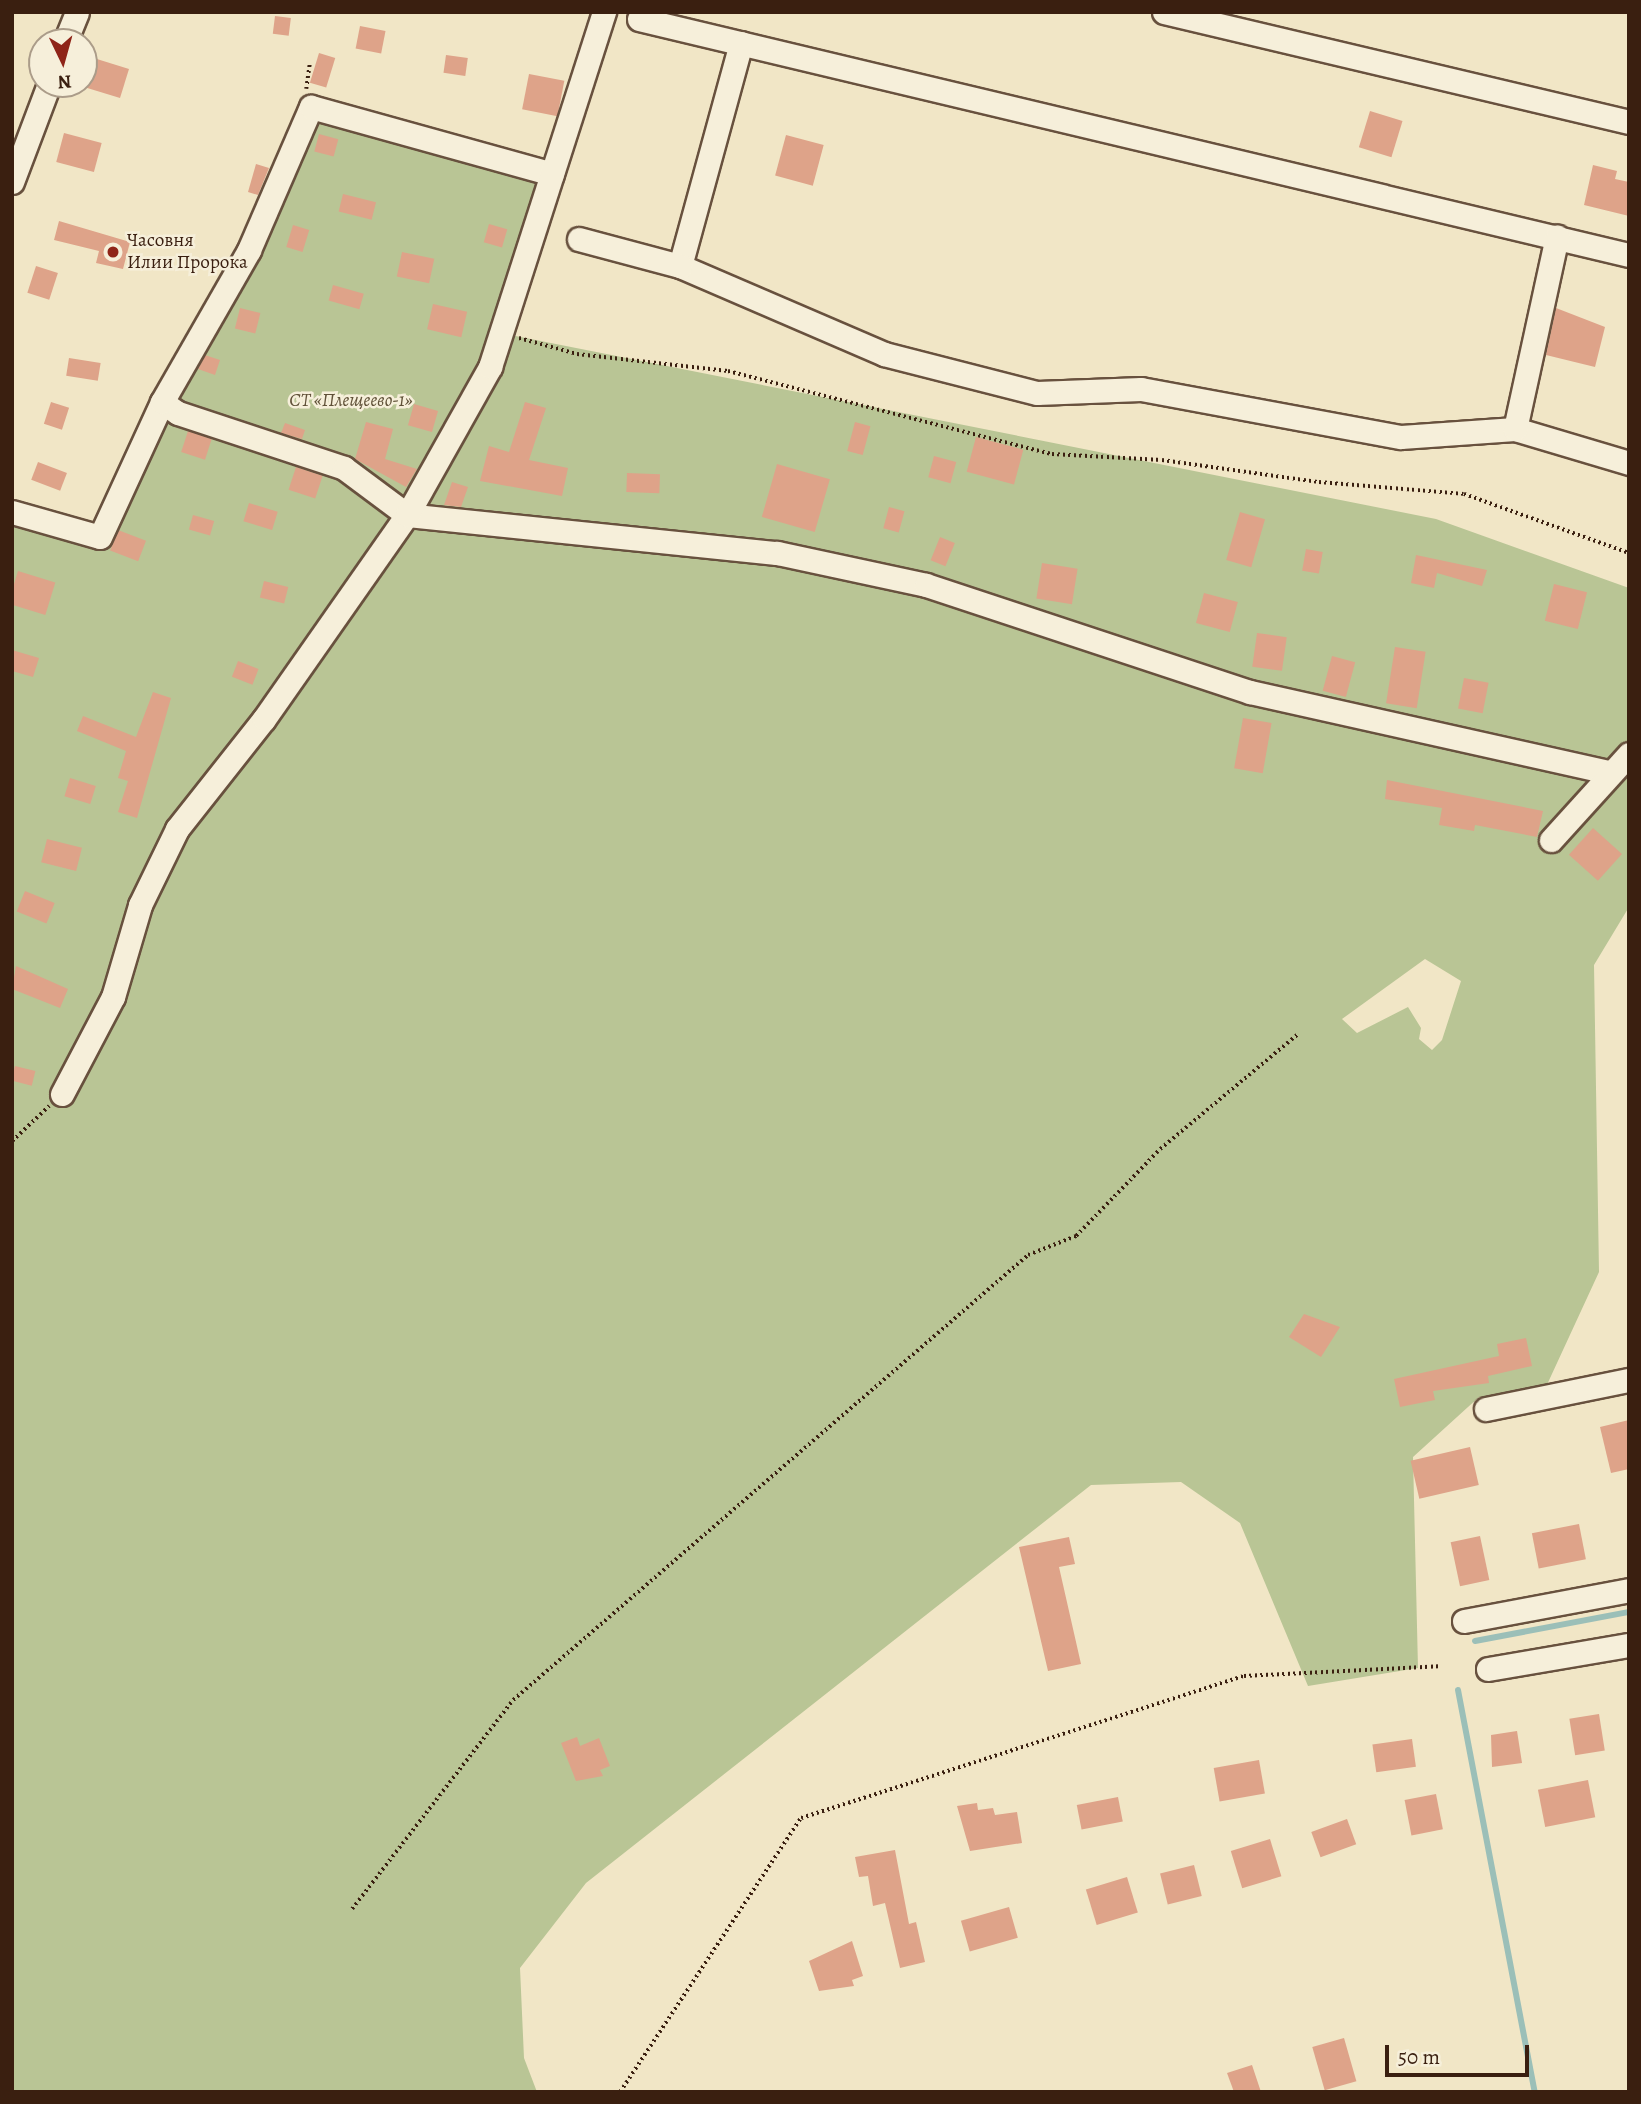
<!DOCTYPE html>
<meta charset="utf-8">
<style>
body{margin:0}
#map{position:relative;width:1641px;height:2104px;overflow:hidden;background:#f1e6c6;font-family:Alegreya,serif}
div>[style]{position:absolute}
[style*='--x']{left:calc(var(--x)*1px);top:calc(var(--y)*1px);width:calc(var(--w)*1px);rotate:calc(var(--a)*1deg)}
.green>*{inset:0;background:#b9c595}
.stream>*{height:6px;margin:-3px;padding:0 3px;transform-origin:3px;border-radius:3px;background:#9bbfb8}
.building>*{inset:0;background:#dea389;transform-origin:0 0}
.path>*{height:3.5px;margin-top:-1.75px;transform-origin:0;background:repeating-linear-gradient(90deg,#3a1f10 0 2px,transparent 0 5.5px)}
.roads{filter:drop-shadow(2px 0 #68513e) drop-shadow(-2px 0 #68513e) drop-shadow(0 2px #68513e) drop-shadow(0 -2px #68513e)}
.minor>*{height:23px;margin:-11.5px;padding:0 11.5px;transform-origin:11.5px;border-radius:11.5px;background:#f6efda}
.dots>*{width:19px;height:19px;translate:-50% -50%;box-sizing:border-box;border:4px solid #f6efda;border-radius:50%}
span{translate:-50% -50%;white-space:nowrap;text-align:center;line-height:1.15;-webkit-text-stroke:5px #f6efda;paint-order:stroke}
.poi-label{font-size:19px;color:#3a1f10}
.left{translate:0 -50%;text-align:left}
.park-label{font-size:19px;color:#605138;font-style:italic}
.frame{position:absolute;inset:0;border:14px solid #3a1f10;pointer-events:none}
.north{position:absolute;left:28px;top:28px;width:70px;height:70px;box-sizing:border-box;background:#f6efda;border:2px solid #ab9c89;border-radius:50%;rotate:175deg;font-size:19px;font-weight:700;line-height:28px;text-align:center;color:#3a1f10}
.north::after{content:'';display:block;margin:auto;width:24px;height:32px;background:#8f2418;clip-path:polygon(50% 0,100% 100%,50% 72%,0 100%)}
.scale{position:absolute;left:1385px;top:2045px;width:144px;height:32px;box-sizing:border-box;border:4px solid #3a1f10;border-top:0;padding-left:9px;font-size:21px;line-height:24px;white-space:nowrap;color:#3a1f10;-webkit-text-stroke:5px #f6efda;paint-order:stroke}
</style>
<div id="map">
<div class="green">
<i style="clip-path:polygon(evenodd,311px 107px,552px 174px,501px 333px,1436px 519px,1629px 588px,1629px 907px,1594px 965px,1599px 1272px,1539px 1402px,1479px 1397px,1413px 1457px,1418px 1668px,1308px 1686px,1240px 1523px,1181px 1482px,1091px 1485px,586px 1883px,520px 1968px,524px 2058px,537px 2092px,12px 2092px,12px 512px,100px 537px,311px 107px,1425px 959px,1461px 981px,1442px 1040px,1432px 1050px,1419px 1039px,1421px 1028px,1408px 1007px,1357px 1033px,1342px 1019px,1425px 959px)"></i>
</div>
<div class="stream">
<i style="--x:1475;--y:1641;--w:157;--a:-10.7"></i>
<i style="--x:1458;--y:1690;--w:409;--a:79.2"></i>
</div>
<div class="building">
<i style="left:275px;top:16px;width:16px;height:18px;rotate:7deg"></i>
<i style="left:360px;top:26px;width:26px;height:23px;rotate:11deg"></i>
<i style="left:319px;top:53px;width:17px;height:31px;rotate:17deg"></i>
<i style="clip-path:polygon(84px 55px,129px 69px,120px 98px,84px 87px)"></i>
<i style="left:446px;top:55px;width:22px;height:18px;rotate:8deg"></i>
<i style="left:529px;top:74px;width:36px;height:36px;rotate:11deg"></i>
<i style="left:1370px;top:111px;width:34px;height:38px;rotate:17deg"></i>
<i style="left:64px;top:133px;width:39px;height:30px;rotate:15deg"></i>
<i style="left:319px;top:134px;width:20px;height:18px;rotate:15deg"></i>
<i style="left:786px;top:135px;width:39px;height:42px;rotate:15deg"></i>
<i style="clip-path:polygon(256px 164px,269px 168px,258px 195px,248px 192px)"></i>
<i style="clip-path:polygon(1593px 165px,1617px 171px,1615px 179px,1629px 182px,1629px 216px,1584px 205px)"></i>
<i style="left:343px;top:194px;width:34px;height:18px;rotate:14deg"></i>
<i style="clip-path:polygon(59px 221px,130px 242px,123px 269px,96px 263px,99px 251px,54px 240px)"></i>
<i style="left:489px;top:224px;width:19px;height:19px;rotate:16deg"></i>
<i style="left:293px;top:225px;width:17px;height:23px;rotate:17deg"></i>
<i style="left:402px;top:252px;width:33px;height:25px;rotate:12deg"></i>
<i style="left:36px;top:266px;width:23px;height:28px;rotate:18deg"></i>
<i style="left:333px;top:285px;width:32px;height:16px;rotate:16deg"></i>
<i style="left:433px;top:304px;width:35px;height:26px;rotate:13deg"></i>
<i style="left:240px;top:308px;width:21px;height:21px;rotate:14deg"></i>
<i style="clip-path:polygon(1556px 308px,1605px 327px,1595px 367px,1546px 355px)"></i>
<i style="clip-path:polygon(205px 355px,220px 360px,215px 375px,198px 369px)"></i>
<i style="left:69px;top:358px;width:32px;height:18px;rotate:9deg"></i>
<i style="left:51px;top:402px;width:19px;height:23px;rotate:18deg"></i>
<i style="clip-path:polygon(525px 402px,546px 408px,529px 460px,568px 468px,562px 496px,480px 481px,489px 446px,509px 452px)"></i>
<i style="left:414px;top:404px;width:25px;height:22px;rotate:16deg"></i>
<i style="clip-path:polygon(366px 422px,393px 429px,385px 459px,417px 469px,406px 487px,355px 459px)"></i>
<i style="left:855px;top:422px;width:16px;height:30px;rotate:15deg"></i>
<i style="clip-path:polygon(285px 423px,305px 430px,302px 439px,281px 433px)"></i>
<i style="left:188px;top:431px;width:25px;height:22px;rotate:18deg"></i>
<i style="left:976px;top:437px;width:49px;height:36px;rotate:15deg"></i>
<i style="left:934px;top:456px;width:23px;height:22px;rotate:15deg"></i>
<i style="left:38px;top:462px;width:31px;height:19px;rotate:21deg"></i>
<i style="left:777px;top:464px;width:55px;height:55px;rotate:16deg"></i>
<i style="left:296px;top:467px;width:28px;height:24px;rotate:18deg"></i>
<i style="left:627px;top:473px;width:33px;height:19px;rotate:2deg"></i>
<i style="clip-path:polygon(452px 482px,468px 487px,461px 507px,444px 505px)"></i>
<i style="left:249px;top:503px;width:30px;height:19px;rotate:17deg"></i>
<i style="left:889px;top:507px;width:16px;height:22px;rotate:15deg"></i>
<i style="left:1240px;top:512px;width:26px;height:50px;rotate:16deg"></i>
<i style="left:193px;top:515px;width:22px;height:15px;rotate:16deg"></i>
<i style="left:118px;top:530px;width:30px;height:22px;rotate:21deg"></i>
<i style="left:940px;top:537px;width:16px;height:25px;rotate:22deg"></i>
<i style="left:1306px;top:549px;width:17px;height:22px;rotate:10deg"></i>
<i style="clip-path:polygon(1416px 555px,1487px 570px,1482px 586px,1437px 573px,1434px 588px,1411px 583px)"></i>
<i style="left:1042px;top:563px;width:36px;height:36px;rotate:9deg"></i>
<i style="left:18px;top:571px;width:39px;height:34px;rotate:17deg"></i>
<i style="left:264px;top:581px;width:25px;height:17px;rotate:14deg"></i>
<i style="left:1554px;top:584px;width:34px;height:38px;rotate:14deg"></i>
<i style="left:1204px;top:593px;width:35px;height:31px;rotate:15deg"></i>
<i style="left:1257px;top:633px;width:30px;height:34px;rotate:8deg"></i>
<i style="left:1395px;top:647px;width:31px;height:57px;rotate:9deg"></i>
<i style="clip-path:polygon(12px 650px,39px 658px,33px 677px,12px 671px)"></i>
<i style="left:1332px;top:656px;width:24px;height:36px;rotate:15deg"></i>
<i style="left:238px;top:661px;width:22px;height:17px;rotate:21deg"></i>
<i style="left:1464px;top:678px;width:25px;height:31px;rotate:11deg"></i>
<i style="clip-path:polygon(153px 692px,171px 698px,137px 818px,118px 812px,128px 781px,118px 778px,126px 751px,77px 731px,83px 716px,136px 737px)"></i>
<i style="left:1243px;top:718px;width:29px;height:51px;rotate:10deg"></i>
<i style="left:70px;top:778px;width:27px;height:19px;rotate:17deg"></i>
<i style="clip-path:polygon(1387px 780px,1543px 811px,1537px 837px,1475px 825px,1474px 831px,1439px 825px,1442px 808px,1385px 799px)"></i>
<i style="left:1593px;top:828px;width:39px;height:36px;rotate:42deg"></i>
<i style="left:47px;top:839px;width:36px;height:24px;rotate:14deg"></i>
<i style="left:25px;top:891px;width:32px;height:22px;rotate:22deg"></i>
<i style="clip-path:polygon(16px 966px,68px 989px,60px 1008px,12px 989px)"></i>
<i style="left:15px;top:1066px;width:21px;height:15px;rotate:14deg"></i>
<i style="clip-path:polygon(1304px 1314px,1340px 1327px,1321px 1357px,1289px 1337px)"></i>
<i style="clip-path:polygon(1526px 1338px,1532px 1366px,1488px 1376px,1489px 1383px,1433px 1391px,1435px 1400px,1400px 1407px,1394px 1379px,1499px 1356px,1497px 1344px)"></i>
<i style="clip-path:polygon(1629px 1420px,1629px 1469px,1611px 1473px,1600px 1427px)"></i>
<i style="left:1470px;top:1447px;width:39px;height:61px;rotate:77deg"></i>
<i style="left:1579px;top:1524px;width:36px;height:48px;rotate:79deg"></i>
<i style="left:1480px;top:1536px;width:45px;height:30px;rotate:78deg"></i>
<i style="clip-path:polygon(1069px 1537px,1075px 1564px,1059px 1567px,1081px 1664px,1048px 1671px,1019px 1547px)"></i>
<i style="left:1599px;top:1714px;width:37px;height:30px;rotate:81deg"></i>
<i style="clip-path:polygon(1517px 1731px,1522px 1763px,1492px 1767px,1491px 1735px)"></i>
<i style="clip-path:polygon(577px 1737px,580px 1746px,599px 1738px,610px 1766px,600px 1770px,603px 1776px,576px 1781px,561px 1743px)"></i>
<i style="left:1412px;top:1739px;width:28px;height:40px;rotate:82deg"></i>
<i style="left:1259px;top:1760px;width:34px;height:46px;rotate:80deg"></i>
<i style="left:1588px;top:1780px;width:38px;height:51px;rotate:79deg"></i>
<i style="left:1436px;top:1794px;width:36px;height:32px;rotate:79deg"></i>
<i style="left:1118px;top:1797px;width:25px;height:42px;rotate:79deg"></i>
<i style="clip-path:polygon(977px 1803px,978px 1810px,993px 1808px,995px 1815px,1017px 1812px,1022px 1843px,970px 1851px,957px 1806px)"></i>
<i style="left:1347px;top:1819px;width:27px;height:38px;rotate:70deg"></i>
<i style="left:1270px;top:1839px;width:39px;height:41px;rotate:73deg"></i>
<i style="clip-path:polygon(895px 1850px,909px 1924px,916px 1922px,925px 1962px,900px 1968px,885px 1903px,873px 1906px,868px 1876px,859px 1877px,855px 1857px)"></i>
<i style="left:1194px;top:1865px;width:32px;height:35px;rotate:76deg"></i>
<i style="left:1127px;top:1877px;width:37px;height:43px;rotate:73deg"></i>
<i style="left:1009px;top:1907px;width:32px;height:50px;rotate:74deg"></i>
<i style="clip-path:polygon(852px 1941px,863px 1976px,852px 1980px,854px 1986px,819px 1991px,809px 1961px)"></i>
<i style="left:1344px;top:2038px;width:45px;height:33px;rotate:74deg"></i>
<i style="clip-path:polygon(1252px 2065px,1261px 2092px,1234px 2092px,1227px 2073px)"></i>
</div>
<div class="path">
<i style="--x:306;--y:89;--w:27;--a:-82"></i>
<i style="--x:519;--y:338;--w:60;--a:15.4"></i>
<i style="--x:577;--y:354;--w:152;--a:6.4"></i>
<i style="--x:728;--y:371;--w:334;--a:14.4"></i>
<i style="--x:1052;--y:454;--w:110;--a:3.1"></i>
<i style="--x:1162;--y:460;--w:159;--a:8"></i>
<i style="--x:1319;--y:482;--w:145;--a:4.7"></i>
<i style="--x:1464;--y:494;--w:175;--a:19.7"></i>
<i style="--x:12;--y:1141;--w:51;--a:-43.4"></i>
<i style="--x:352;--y:1909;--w:264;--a:-52.4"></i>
<i style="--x:513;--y:1700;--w:681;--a:-40.83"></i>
<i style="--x:1028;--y:1255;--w:52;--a:-21.6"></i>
<i style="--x:1076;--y:1236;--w:121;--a:-46"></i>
<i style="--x:1160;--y:1149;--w:180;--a:-39.8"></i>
<i style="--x:620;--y:2092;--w:328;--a:-56.6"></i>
<i style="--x:801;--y:1818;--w:465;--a:-17.8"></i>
<i style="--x:1244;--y:1676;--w:195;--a:-2.9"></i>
</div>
<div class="roads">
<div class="minor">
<i style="--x:1164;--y:12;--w:478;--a:13.3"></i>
<i style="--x:639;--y:19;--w:1018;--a:13.41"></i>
<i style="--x:65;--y:42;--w:32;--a:-68"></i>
<i style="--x:741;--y:43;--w:231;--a:105.3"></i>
<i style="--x:680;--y:266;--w:222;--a:23.3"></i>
<i style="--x:884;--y:354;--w:158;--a:14.3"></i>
<i style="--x:1037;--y:393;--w:104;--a:-2.2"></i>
<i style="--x:1141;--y:389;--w:264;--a:10.5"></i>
<i style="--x:1401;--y:437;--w:114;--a:-4"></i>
<i style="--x:1515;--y:429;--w:119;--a:16.6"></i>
<i style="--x:12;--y:182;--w:105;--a:-69.3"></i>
<i style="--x:579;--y:239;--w:105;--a:15"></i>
<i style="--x:162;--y:402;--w:19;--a:35"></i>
<i style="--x:178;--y:413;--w:175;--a:18.3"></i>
<i style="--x:344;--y:468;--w:79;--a:36.7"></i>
<i style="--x:407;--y:515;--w:372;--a:5.9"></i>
<i style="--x:777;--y:553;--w:152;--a:12.1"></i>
<i style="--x:926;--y:585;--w:341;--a:18.3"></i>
<i style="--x:1250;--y:692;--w:367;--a:12.6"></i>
<i style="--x:1515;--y:429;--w:197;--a:-77.7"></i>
<i style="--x:12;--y:512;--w:91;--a:15.9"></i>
<i style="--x:100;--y:537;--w:149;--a:-65.3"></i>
<i style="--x:162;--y:402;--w:175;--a:-60.2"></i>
<i style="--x:249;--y:250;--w:156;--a:-66.6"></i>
<i style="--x:311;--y:107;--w:250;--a:15.5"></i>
<i style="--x:1551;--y:840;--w:116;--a:-47.8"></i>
<i style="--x:62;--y:1094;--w:110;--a:-62.3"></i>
<i style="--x:113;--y:997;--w:96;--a:-73.6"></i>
<i style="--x:140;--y:905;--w:85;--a:-64"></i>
<i style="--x:177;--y:829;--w:140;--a:-51.7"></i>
<i style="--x:264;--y:719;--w:249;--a:-55"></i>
<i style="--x:407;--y:515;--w:170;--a:-60.7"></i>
<i style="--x:490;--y:367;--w:373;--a:-72.2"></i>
<i style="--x:1486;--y:1409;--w:146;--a:-11.5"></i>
<i style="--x:1464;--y:1621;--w:168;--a:-10.6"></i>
<i style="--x:1488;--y:1669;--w:143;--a:-9.7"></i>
</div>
</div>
<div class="dots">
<i style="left:113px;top:252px;background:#8f2418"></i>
</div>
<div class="poi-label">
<span class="left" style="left:127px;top:252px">Часовня<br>Илии Пророка</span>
</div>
<div class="park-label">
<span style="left:351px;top:401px">СТ «Плещеево-1»</span>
</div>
<div class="frame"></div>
<div class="north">N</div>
<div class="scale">50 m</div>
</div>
